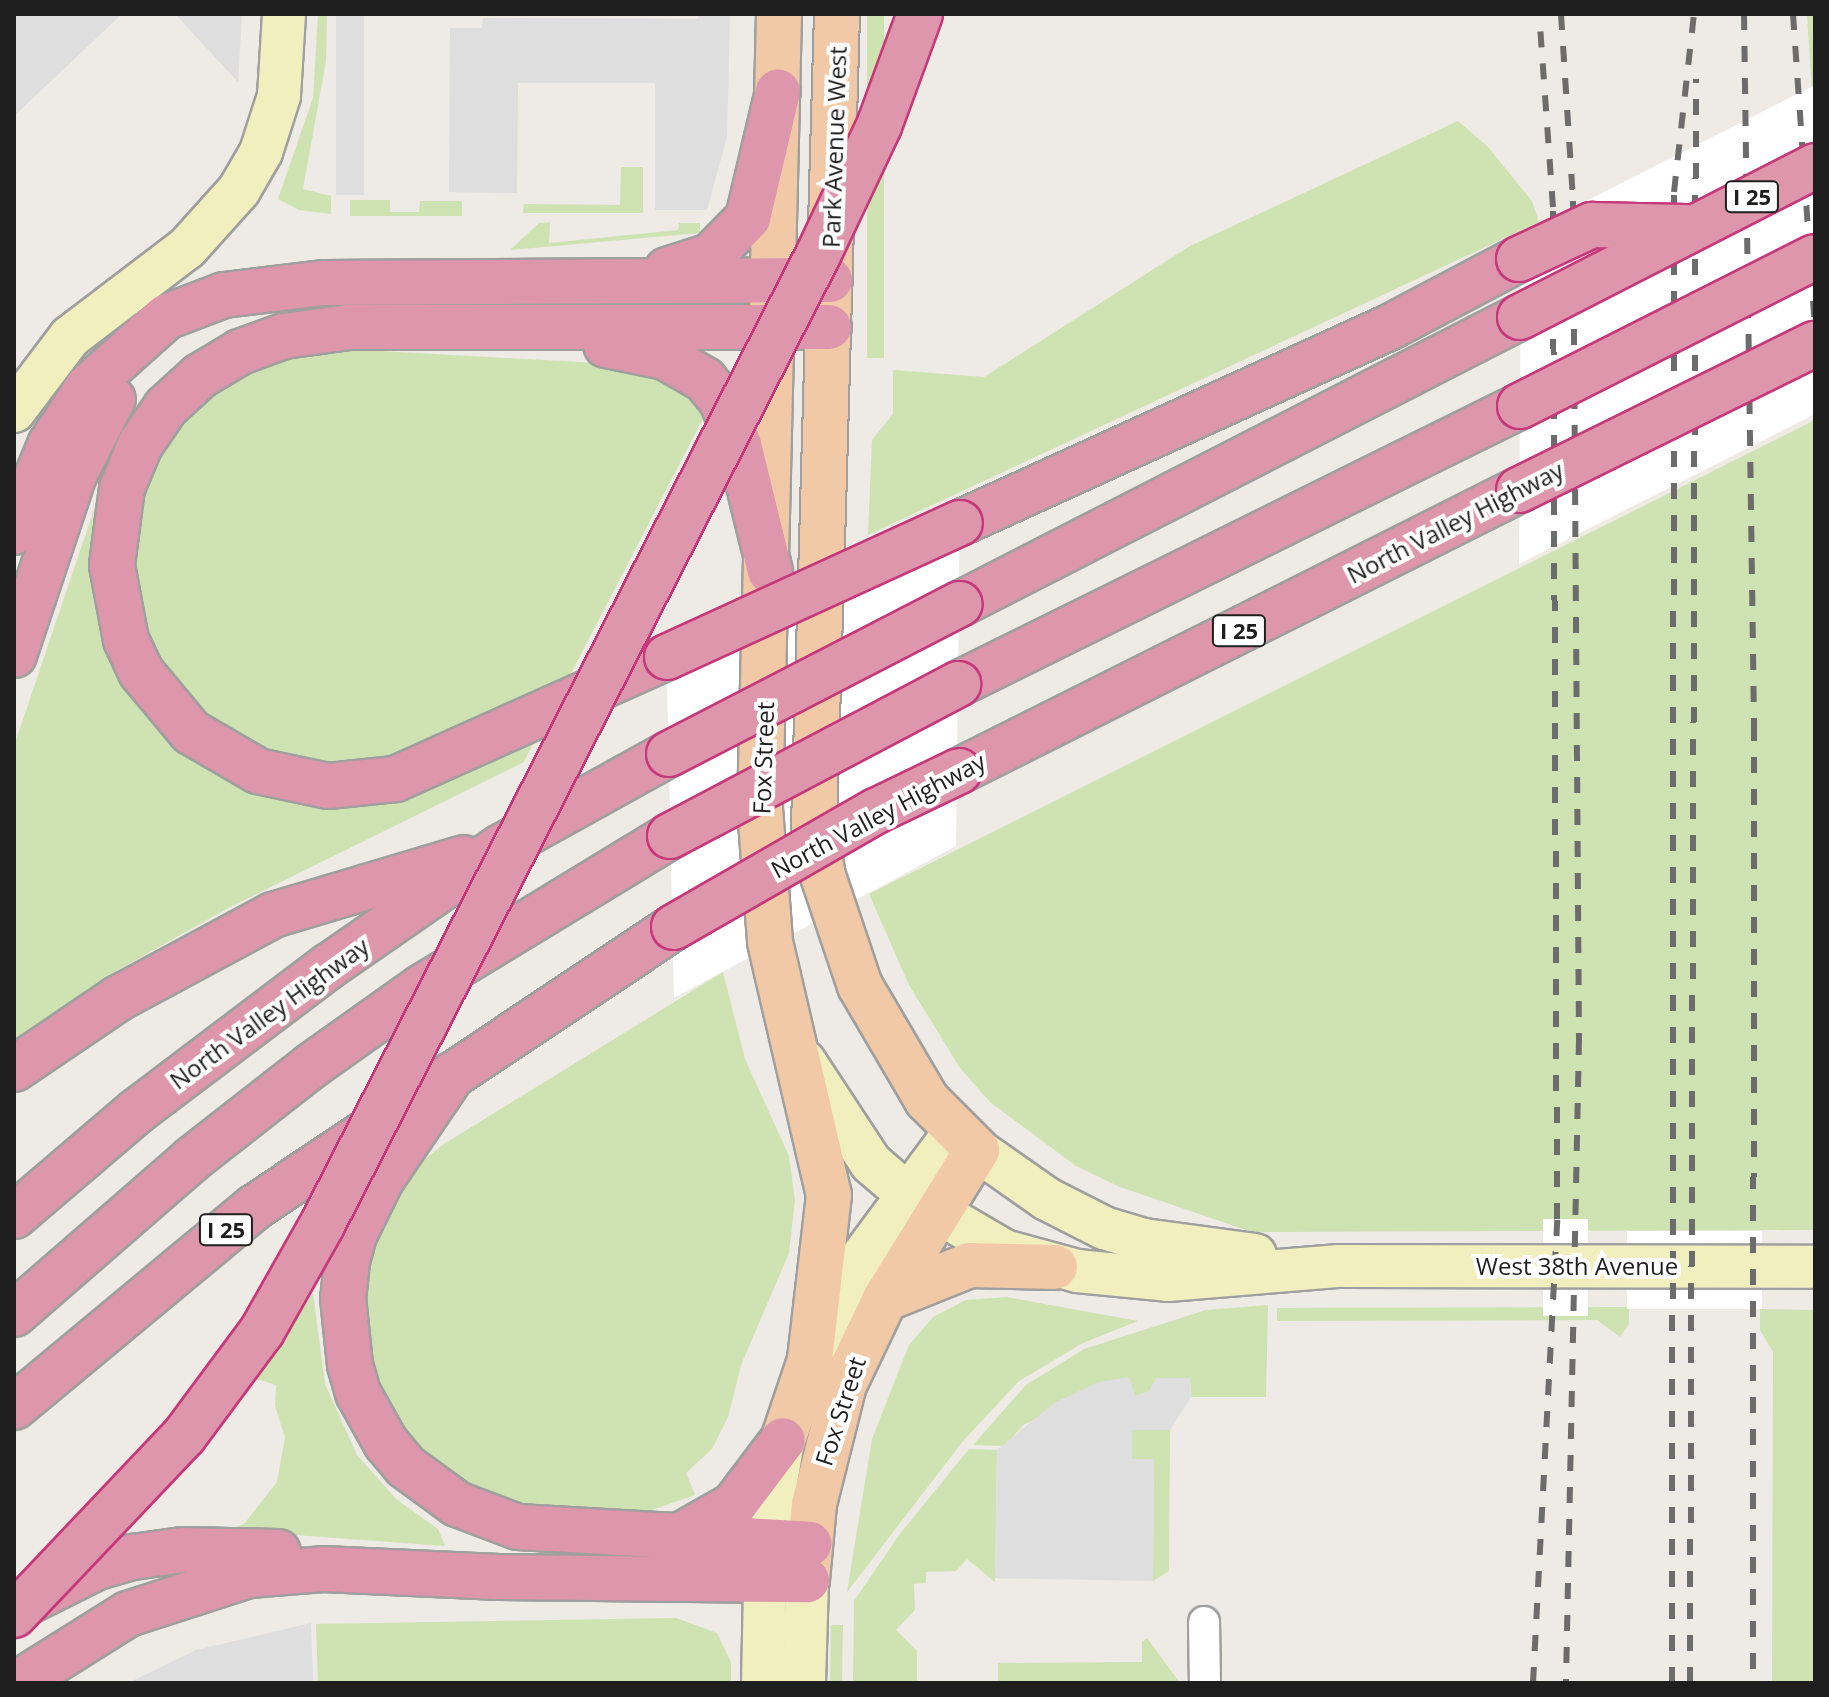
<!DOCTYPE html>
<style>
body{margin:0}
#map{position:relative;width:1829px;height:1697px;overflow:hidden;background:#eeeae5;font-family:"Open Sans",sans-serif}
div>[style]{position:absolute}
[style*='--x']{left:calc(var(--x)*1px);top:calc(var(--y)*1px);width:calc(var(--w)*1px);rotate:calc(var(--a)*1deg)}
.grass>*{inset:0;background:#cfe2b1;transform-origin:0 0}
.parking>*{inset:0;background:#dedede;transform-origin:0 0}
.pier>*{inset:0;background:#fff;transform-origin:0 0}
.roads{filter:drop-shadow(2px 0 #9f9f9f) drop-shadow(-2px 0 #9f9f9f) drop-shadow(0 2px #9f9f9f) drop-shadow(0 -2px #9f9f9f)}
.street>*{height:30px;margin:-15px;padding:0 15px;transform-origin:15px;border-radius:15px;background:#fff}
.secondary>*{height:42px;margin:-21px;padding:0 21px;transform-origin:21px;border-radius:21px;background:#f2efbf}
.primary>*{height:44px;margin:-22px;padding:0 22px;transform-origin:22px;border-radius:22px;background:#f1c9a7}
.highway>*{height:44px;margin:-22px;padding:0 22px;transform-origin:22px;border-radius:22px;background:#dd96ab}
.rail>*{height:6px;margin-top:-3px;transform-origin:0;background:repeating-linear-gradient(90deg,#6c6c6c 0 16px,transparent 0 32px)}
.bridges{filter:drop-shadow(2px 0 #c63879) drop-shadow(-2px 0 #c63879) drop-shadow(0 2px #c63879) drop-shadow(0 -2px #c63879)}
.highway-bridge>*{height:44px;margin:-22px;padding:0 22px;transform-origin:22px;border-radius:22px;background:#dd96ab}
span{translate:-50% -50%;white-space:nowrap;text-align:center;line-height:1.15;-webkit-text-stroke:8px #fff;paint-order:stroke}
.shield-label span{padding:2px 6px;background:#fff;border:2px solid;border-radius:6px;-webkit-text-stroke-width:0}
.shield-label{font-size:22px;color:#1e1e1e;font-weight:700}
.street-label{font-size:24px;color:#1e1e1e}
.frame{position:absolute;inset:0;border:16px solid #1e1e1e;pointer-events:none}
</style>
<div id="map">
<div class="grass">
<i style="clip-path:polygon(318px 14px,327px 14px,326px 61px,303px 189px,331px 196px,331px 214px,299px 210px,278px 199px,313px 98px)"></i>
<i style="left:867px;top:14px;width:17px;height:344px"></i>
<i style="clip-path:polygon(1807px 14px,1815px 14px,1815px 139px,1811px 76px)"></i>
<i style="clip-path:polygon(1458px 121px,1488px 147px,1532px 201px,1539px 222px,868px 535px,872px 440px,893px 414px,893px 370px,984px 377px,1190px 246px)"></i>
<i style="clip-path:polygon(621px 167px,643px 167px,643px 213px,523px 213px,524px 204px,620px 205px)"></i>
<i style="clip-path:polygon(350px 200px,390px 200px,390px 212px,419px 212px,420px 201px,462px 201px,462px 216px,350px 216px)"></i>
<i style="clip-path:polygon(550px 222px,549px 243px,678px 230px,679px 223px,700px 223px,700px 233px,510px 250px,539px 223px)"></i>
<i style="clip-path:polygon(344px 349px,650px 366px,709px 407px,565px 685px,400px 757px,354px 765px,298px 763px,255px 749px,221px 730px,186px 700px,159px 661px,133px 584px,133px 545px,148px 481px,161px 450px,187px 413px,225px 383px,283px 359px)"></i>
<i style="clip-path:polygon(1815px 420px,1815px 1230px,1252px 1232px,1120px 1187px,1076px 1166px,990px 1102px,960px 1068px,909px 985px,869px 894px)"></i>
<i style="clip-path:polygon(103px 483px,166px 734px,208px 770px,259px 795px,309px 805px,357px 807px,406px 799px,535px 740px,524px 762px,228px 908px,118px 970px,14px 1041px,14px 746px)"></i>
<i style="clip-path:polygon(723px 972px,745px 1059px,789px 1156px,795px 1200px,789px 1253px,741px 1365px,728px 1417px,712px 1449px,686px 1473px,695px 1495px,649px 1511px,539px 1510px,488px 1502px,424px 1461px,371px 1381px,363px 1278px,375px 1240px,405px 1175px,444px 1144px)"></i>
<i style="clip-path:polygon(313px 1293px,325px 1384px,357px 1455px,396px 1499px,438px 1529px,445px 1546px,228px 1530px,244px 1524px,277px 1482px,285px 1438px,275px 1406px,276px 1385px,257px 1379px)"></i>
<i style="clip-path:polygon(1007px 1297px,1138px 1321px,1083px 1343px,1019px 1381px,963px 1441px,847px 1592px,872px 1439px,909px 1345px,933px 1317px,966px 1300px)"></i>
<i style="clip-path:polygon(1268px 1305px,1266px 1397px,1191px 1397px,1190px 1378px,1135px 1396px,1129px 1378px,1023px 1425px,1005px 1446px,973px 1445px,1026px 1385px,1084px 1349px,1206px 1310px)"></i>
<i style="clip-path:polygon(1629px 1307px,1629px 1324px,1620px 1337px,1597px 1320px,1277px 1321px,1277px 1308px)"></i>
<i style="clip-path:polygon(1760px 1309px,1815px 1310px,1815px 1683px,1772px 1683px,1773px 1352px,1760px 1330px)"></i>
<i style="clip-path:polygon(1132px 1429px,1170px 1430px,1169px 1571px,1153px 1581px,1154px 1460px,1132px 1459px)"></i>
<i style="clip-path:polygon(969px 1449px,997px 1450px,995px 1582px,967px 1559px,956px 1571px,926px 1572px,926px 1583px,914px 1584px,915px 1610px,896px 1630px,917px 1651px,917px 1683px,853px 1683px,854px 1601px,899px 1535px)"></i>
<i style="clip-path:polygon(676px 1618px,717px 1633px,731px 1662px,731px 1683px,318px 1683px,316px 1624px)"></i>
<i style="left:843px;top:1625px;width:58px;height:12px;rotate:91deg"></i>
<i style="clip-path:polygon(1147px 1638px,1180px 1683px,998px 1683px,998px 1663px,1142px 1662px,1142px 1642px)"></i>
</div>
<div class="parking">
<i style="clip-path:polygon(14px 14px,122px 14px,14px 116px)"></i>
<i style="clip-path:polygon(175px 14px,242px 14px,238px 82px)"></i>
<i style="left:336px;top:14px;width:28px;height:181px"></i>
<i style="clip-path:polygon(699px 14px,730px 14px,727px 137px,707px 210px,655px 210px,655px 83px,518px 83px,517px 193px,449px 192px,450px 28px,482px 28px,483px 18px,698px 19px)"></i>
<i style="clip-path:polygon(1129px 1377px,1135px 1396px,1149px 1391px,1156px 1378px,1190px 1378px,1191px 1397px,1170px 1430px,1132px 1430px,1132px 1459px,1154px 1459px,1153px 1581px,995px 1578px,997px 1450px,1054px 1403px,1098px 1382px)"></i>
<i style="clip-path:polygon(311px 1623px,313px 1683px,128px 1683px,196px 1650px)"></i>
</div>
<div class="pier">
<i style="clip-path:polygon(1815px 85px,1815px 414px,1519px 564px,1521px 234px)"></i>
<i style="clip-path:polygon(960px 496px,956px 846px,674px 998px,666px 639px)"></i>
<i style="left:1543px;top:1219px;width:45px;height:97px"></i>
<i style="left:1762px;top:1231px;width:78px;height:135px;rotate:90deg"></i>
</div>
<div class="roads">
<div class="street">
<i style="--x:1204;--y:1622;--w:61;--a:89.1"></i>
</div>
<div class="secondary">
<i style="--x:14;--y:411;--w:93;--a:-52.9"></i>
<i style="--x:70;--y:337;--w:147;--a:-37.3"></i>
<i style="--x:187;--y:248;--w:78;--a:-48.1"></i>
<i style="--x:239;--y:190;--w:44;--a:-59.9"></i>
<i style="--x:261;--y:152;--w:59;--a:-72.2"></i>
<i style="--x:279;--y:96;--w:82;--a:-86.5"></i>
<i style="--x:804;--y:1061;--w:122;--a:56.7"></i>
<i style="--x:871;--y:1163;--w:48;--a:40.7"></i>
<i style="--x:907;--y:1194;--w:113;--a:30.4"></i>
<i style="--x:1004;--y:1251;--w:76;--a:15.3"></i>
<i style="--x:1077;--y:1271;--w:91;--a:5.6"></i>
<i style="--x:1168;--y:1280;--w:172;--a:-4.7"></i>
<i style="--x:1339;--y:1266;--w:476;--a:0.1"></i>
<i style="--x:977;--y:1150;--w:85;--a:35"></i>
<i style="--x:1047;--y:1199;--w:64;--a:27"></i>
<i style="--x:1104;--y:1228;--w:42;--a:16.7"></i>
<i style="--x:1144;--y:1240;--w:112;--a:7.7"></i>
<i style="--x:816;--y:1345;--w:81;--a:-64.4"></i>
<i style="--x:851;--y:1272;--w:174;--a:-53.4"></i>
<i style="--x:763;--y:1683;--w:140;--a:-88.8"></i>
<i style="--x:766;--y:1543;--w:104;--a:-80.6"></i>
<i style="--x:804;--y:1683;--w:103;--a:-88.3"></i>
</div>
<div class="primary">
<i style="--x:779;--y:14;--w:794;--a:91.37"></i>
<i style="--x:760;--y:808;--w:134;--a:85.7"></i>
<i style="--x:770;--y:942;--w:260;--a:76.9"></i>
<i style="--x:829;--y:1195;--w:166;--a:96.6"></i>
<i style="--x:810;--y:1360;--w:84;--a:108.6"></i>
<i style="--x:885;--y:1299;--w:92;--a:-21.8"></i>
<i style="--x:970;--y:1265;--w:85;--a:1.3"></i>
<i style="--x:807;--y:1580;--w:76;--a:-84.7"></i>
<i style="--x:814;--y:1504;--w:123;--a:-75.9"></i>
<i style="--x:844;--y:1385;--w:95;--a:-64.5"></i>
<i style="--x:885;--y:1299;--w:175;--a:-58.3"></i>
<i style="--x:977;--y:1150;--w:71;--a:-135"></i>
<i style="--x:927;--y:1100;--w:132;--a:-120.4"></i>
<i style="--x:860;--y:986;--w:116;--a:-108.6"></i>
<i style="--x:823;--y:876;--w:51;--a:-100.2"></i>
<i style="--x:814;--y:826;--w:812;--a:-88.38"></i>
</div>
<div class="highway">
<i style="--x:667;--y:270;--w:46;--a:-17.7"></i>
<i style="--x:711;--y:256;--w:53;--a:-45.8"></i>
<i style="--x:748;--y:218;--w:130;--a:-76.7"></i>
<i style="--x:606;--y:345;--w:60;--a:11.5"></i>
<i style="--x:665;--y:357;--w:46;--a:29.9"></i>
<i style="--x:705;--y:380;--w:27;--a:51"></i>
<i style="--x:722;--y:401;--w:47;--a:68.9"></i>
<i style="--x:739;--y:445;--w:130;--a:76.2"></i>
<i style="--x:960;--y:523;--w:475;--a:-24.5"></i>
<i style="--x:1392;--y:326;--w:144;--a:-27.8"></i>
<i style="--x:14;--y:532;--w:94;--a:-67.5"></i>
<i style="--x:50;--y:445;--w:69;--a:-56.8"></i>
<i style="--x:88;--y:387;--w:105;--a:-41.9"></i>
<i style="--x:166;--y:317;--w:62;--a:-20.8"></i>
<i style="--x:224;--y:295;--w:100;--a:-6.9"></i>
<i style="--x:323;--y:283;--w:507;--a:-0.34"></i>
<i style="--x:960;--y:604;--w:629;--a:-27.14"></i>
<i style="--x:14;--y:655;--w:190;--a:-71.6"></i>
<i style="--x:74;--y:475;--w:85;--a:-62.8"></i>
<i style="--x:667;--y:657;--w:298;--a:155.8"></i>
<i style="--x:395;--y:779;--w:67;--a:174"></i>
<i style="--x:328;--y:786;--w:72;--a:-167.9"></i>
<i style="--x:258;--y:771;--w:78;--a:-149.8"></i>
<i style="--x:191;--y:732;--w:78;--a:-129.8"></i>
<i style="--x:141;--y:672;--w:35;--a:-115"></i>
<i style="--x:126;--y:640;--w:76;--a:-100.6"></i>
<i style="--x:112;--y:565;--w:78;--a:-82.6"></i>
<i style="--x:122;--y:488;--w:47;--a:-67.3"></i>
<i style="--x:140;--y:445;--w:46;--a:-55.6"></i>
<i style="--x:166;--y:407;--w:46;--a:-42.4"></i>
<i style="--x:200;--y:376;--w:47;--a:-31"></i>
<i style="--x:240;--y:352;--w:47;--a:-20"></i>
<i style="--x:284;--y:336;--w:66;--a:-7.9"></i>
<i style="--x:349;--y:327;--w:480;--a:0"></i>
<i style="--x:958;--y:684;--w:627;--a:-26.32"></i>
<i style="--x:959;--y:771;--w:627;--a:-26.65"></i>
<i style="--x:14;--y:1069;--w:127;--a:-34.1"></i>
<i style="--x:119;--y:998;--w:175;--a:-28.3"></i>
<i style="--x:273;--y:915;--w:199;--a:-16.6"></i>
<i style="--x:453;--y:1074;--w:128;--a:124.2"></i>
<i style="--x:381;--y:1180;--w:61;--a:116.1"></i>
<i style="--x:354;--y:1235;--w:28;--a:105"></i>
<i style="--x:347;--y:1262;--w:36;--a:96"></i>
<i style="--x:343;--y:1298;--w:67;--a:84"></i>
<i style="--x:350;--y:1365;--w:29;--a:74"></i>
<i style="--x:358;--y:1393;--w:57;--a:60.8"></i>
<i style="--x:386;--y:1443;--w:30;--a:50"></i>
<i style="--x:405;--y:1466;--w:64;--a:36.2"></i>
<i style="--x:457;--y:1504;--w:65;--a:20.7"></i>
<i style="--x:518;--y:1527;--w:292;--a:3.3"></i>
<i style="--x:14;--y:1216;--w:162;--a:-40.5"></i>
<i style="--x:137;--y:1111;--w:241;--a:-37.1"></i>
<i style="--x:329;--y:966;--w:209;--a:-34.7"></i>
<i style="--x:501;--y:847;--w:192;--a:-29"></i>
<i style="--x:14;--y:1314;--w:236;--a:-41"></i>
<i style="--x:192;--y:1159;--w:151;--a:-38"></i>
<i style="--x:311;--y:1066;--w:136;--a:-35.4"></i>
<i style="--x:422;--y:987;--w:290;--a:-31.3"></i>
<i style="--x:14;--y:1407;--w:313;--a:-39.7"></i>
<i style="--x:255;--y:1207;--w:504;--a:-33.75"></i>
<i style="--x:676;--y:1538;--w:67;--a:-29.6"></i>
<i style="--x:734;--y:1505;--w:81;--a:-53"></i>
<i style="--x:29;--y:1601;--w:76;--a:-26.6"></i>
<i style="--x:97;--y:1567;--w:37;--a:-16"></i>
<i style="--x:133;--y:1557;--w:50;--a:-8"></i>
<i style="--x:183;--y:1550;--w:95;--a:1.2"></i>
<i style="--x:18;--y:1683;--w:130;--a:-32.1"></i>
<i style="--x:128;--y:1614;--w:127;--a:-17.9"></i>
<i style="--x:249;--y:1575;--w:74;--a:-4.6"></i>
<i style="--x:323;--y:1569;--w:176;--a:2.6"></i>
<i style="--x:499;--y:1577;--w:308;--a:0.6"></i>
</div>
</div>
<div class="rail">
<i style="--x:1561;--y:14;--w:187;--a:86.3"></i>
<i style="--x:1573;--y:201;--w:838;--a:89.59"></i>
<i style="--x:1579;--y:1039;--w:644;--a:91.16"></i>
<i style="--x:1744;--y:14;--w:711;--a:89.19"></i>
<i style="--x:1754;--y:725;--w:958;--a:90.06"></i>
<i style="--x:1793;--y:14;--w:315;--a:86"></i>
<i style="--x:1533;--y:1683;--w:465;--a:-87"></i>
<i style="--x:1557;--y:1219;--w:1012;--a:-90.23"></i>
<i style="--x:1553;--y:207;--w:194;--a:-94.1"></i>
<i style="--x:1672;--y:1683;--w:1491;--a:-89.92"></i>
<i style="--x:1674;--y:192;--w:179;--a:-83.6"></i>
<i style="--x:1690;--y:1683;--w:1604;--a:-89.79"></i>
</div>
<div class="bridges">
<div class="highway-bridge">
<i style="--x:1519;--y:259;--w:81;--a:-25"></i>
<i style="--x:1592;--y:225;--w:94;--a:1.2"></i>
<i style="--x:1520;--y:317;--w:331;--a:-27.1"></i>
<i style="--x:1520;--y:406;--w:330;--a:-26.8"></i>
<i style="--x:1519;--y:490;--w:330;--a:-26.3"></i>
<i style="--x:667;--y:657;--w:322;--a:-24.6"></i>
<i style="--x:669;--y:754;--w:327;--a:-27.3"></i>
<i style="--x:670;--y:836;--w:326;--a:-27.8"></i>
<i style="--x:674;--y:927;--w:233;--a:-29.9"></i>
<i style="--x:876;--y:811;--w:92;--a:-25.7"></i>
<i style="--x:14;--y:1615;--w:247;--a:-46.5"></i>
<i style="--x:184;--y:1436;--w:131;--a:-53.4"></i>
<i style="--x:262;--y:1331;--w:122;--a:-60.5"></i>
<i style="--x:322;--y:1225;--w:1089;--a:-62.92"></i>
<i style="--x:818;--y:255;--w:143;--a:-64.7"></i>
<i style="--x:879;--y:126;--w:119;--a:-69.9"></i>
</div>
</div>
<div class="shield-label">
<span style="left:1752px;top:197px">I 25</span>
<span style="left:1239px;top:631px">I 25</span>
<span style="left:226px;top:1230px">I 25</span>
</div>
<div class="street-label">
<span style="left:834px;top:147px;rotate:-88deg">Park Avenue West</span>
<span style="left:1455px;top:522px;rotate:-27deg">North Valley Highway</span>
<span style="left:763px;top:758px;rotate:-88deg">Fox Street</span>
<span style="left:878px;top:815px;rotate:-28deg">North Valley Highway</span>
<span style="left:269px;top:1013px;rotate:-36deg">North Valley Highway</span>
<span style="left:1577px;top:1266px">West 38th Avenue</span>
<span style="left:840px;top:1411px;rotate:-72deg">Fox Street</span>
</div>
<div class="frame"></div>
</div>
